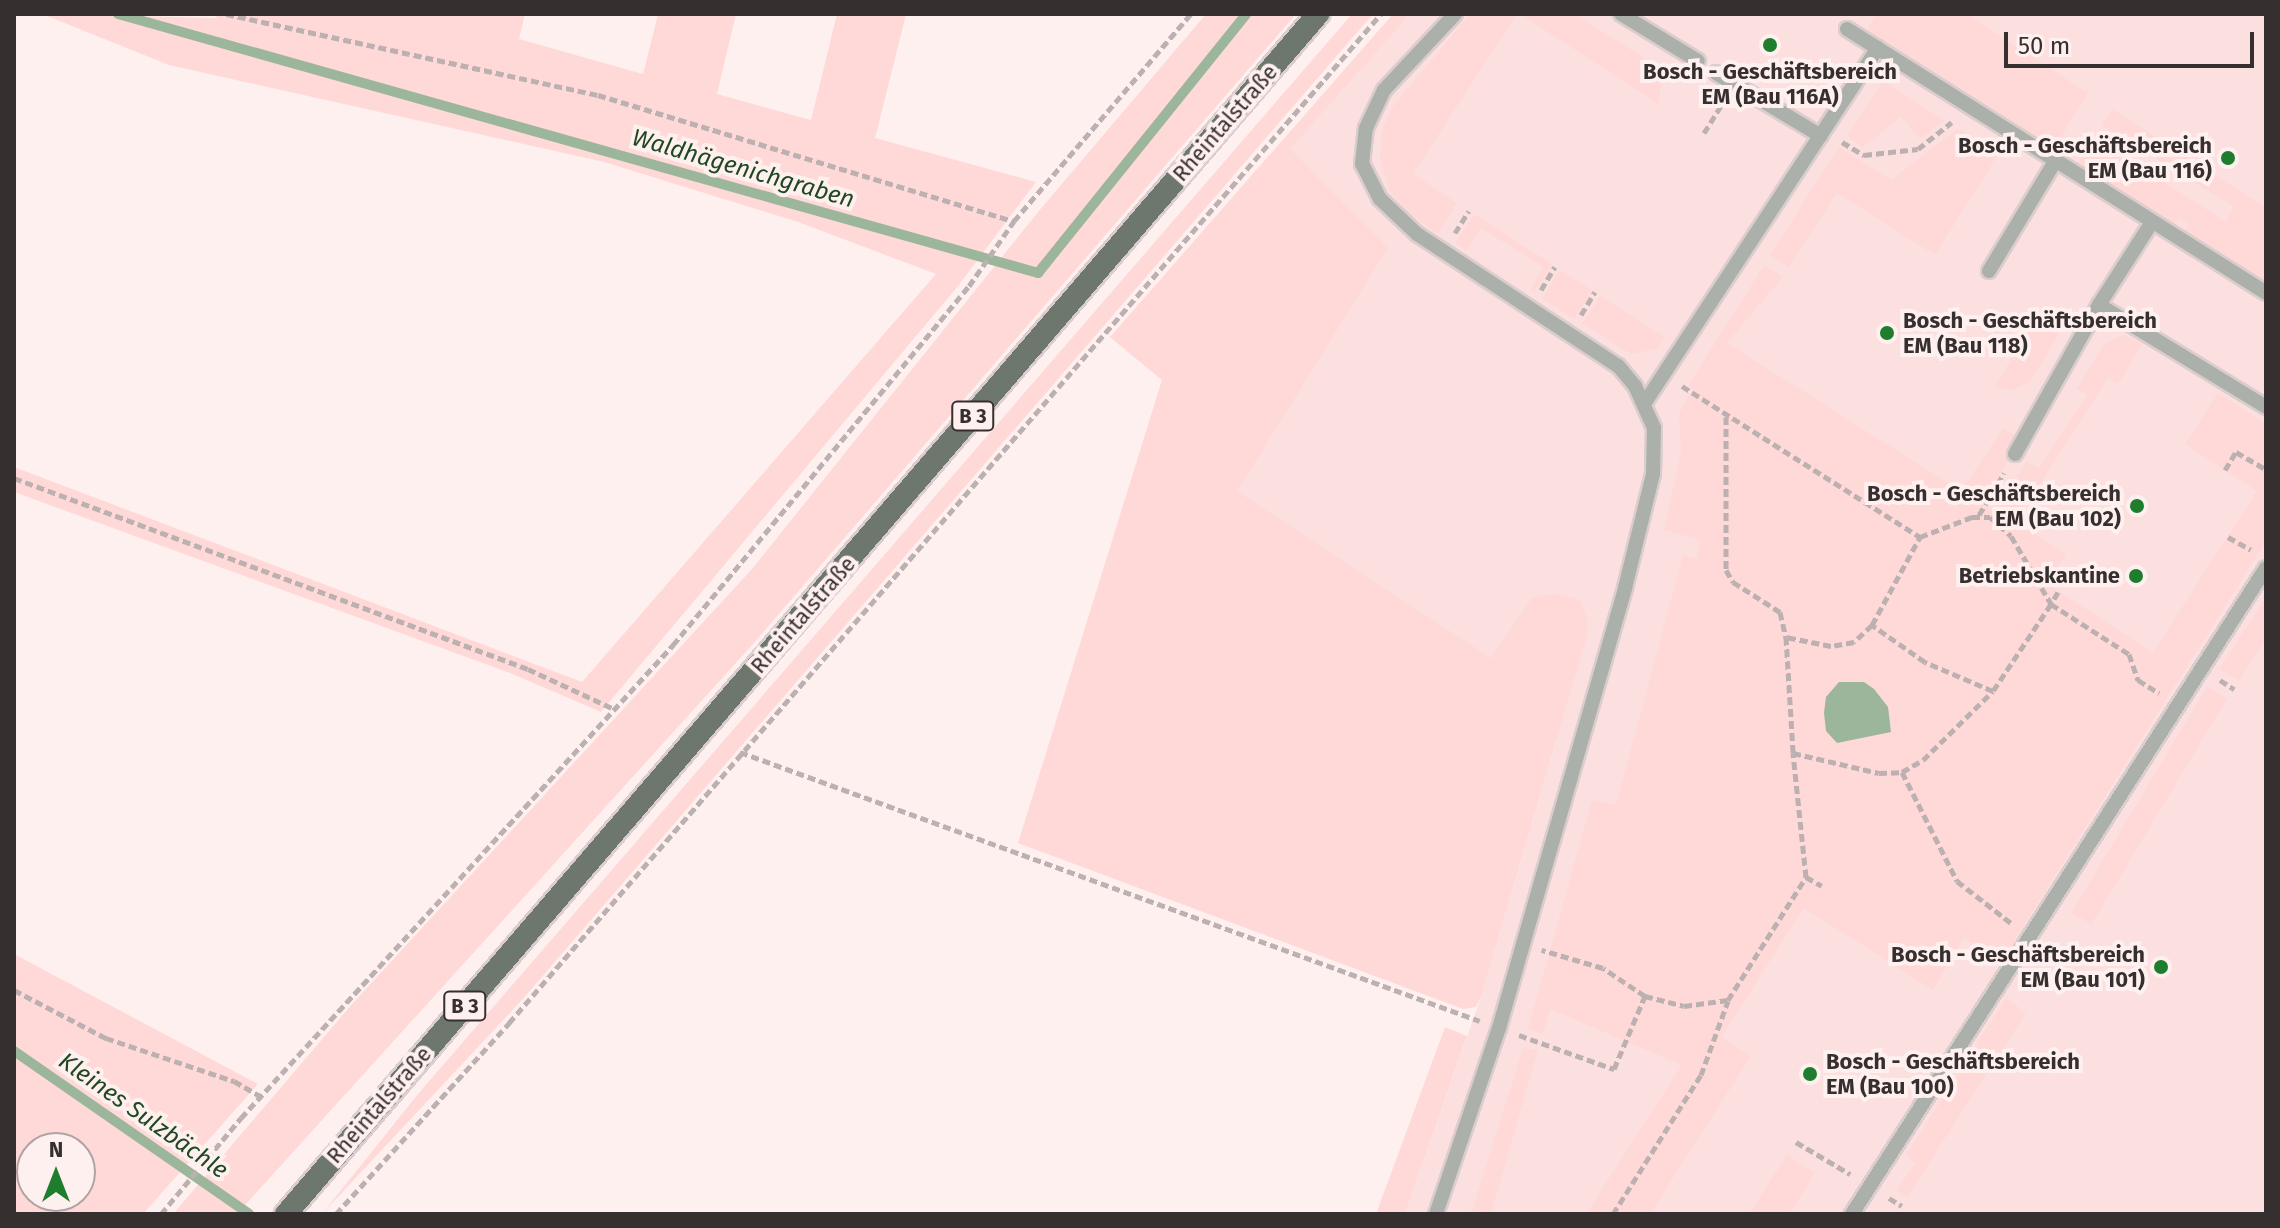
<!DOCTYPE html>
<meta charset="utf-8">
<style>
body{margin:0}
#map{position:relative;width:2280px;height:1228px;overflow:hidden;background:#fff0f0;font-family:"Fira Sans",sans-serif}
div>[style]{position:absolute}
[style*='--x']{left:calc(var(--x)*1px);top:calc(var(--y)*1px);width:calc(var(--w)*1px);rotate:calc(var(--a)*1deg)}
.built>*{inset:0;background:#fbe0df}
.green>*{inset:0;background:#ffd9d7;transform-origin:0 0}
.water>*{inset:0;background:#9bb69b}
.stream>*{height:10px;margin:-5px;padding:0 5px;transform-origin:5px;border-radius:5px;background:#9bb69b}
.path>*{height:5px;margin-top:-2.5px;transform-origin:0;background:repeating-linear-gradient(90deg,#bcb0b0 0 8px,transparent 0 12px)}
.roads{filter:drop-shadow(2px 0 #dbcdcd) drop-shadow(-2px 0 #dbcdcd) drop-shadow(0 2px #dbcdcd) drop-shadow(0 -2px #dbcdcd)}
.service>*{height:14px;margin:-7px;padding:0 7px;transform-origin:7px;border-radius:7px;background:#abb0ab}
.primary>*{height:22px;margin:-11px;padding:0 11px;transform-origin:11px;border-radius:11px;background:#6e776e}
.dots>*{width:22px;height:22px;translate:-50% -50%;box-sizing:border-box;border:4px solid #fff0f0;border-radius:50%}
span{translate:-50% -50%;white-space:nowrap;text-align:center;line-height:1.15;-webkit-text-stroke:8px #fff0f0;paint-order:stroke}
.shield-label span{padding:2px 6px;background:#fff0f0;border:2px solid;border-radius:6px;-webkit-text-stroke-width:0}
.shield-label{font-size:20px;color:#362f2f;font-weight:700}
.poi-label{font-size:22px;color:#362f2f;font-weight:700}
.right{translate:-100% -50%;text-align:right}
.left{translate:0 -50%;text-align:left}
.street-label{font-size:22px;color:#362f2f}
.water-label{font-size:24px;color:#1e4722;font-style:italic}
.frame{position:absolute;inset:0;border:16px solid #362f2f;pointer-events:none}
.north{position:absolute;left:16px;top:1132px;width:80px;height:80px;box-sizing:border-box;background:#fff0f0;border:2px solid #afa3a3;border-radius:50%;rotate:0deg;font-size:22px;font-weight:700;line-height:32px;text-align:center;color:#362f2f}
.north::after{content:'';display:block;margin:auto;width:28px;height:36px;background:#1f7d2e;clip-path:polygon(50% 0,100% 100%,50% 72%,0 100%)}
.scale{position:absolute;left:2004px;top:32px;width:250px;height:36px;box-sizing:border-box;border:4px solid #362f2f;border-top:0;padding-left:10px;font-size:24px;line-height:28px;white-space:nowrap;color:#362f2f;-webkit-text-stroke:6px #fff0f0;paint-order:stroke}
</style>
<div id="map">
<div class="built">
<i style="clip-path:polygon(1410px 14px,2266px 14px,2266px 1214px,1405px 1214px,1481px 997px,1556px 742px,1138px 459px,1162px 380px,1110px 337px)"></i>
</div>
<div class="green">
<i style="clip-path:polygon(42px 14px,216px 18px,218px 14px,525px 14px,519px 39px,643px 74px,658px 14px,736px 14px,717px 94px,811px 120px,837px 14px,906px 14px,875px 138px,1036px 182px,958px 286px,601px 712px,510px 673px,14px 492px,14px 467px,582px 682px,936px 274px,798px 222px,604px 162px,169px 65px)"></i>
<i style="clip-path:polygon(1206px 14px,1296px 14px,753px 644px,237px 1214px,173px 1214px,353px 1003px,752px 569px,1038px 212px)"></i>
<i style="clip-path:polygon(1352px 14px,1373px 14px,522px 1000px,322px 1214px,418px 1094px)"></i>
<i style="clip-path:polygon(1393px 14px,1410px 14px,1290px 149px,1388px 248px,1237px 491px,1491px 658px,1532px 598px,1554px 594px,1580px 600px,1588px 621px,1586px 639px,1481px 997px,1476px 1007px,1463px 1009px,1018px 843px,1162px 380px,1110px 337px)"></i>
<i style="clip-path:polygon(1470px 14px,1517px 14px,1413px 174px,1457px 203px,1438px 234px,1409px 213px,1389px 190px,1380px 159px,1383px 128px,1393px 106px)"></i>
<i style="clip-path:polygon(1520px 14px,1575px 14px,1655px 65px,1663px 76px,1658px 104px)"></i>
<i style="clip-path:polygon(1876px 14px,1966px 14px,2088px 93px,2053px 150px,1865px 33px)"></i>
<i style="clip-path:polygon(1883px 81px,1944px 120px,1920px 139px,1901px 117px,1862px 148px,1847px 135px)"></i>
<i style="clip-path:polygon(2112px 109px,2266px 208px,2266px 290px,2182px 237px,2189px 224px,2179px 219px,2172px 230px,2075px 167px,2095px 137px,2101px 141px,2101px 152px,2113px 149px,2226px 222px,2233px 206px,2102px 125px)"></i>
<i style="clip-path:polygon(1957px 129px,1999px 153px,1935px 255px,1837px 193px,1789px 267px,1770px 255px,1839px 147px,1891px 180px)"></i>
<i style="clip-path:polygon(1474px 214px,1552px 264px,1534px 293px,1530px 290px,1543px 267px,1481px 228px,1467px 250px,1455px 243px)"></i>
<i style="clip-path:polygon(1764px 265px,1783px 277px,1727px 343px,1961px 491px,2003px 428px,2014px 435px,2014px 451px,1982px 504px,1995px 512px,2027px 462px,2039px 468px,2087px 395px,2077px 389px,2103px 345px,2123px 335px,2143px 343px,2118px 384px,2108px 378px,2016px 521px,2066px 554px,2047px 584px,2153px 652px,2257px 491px,2185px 444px,2218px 393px,2266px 423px,2266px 541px,2002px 960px,1964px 938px,1933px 990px,1804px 908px,1721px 1037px,1751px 1056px,1650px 1214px,1586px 1214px,1682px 1065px,1550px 1009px,1543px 1034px,1528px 1029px,1592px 800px,1616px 805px,1683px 555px,1696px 558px,1701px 540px,1664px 530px,1681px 452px,1679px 414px,1692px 389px,1688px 386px)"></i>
<i style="left:1560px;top:270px;width:38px;height:34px;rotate:32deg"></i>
<i style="clip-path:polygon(1600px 296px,1665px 337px,1656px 349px,1631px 354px,1582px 323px)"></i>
<i style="clip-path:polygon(2036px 319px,2059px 334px,2030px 382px,2011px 390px,1994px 387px)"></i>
<i style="clip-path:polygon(2266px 597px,2266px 639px,2239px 681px,2219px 669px)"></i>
<i style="left:2207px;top:687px;width:23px;height:263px;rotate:31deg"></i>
<i style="clip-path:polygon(evenodd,14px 954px,258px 1084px,143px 1214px,14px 1214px,14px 954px,32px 1148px,80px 1148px,80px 1196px,32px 1196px,32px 1148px)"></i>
<i style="clip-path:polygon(2006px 998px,2026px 1013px,1907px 1197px,1897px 1190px,1915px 1163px,1906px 1155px)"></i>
<i style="clip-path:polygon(1445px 1027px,1467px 1036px,1405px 1214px,1376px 1214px)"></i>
<i style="clip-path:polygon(1523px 1048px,1538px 1050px,1491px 1214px,1471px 1214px)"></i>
<i style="clip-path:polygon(1787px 1155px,1815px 1173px,1789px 1214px,1749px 1214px)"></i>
</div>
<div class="water">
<i style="clip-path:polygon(1839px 682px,1864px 682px,1874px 689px,1888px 707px,1891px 732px,1837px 743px,1826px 731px,1824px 713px,1826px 697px)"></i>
</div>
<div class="stream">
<i style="--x:118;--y:14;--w:956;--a:15.72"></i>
<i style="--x:1038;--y:273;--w:332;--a:-51.2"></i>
<i style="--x:14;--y:1051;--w:286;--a:34.7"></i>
</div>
<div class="path">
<i style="--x:226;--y:14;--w:381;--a:12.3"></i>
<i style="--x:598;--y:95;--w:435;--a:16.9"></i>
<i style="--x:1704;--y:133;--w:38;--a:-58"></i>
<i style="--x:1842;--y:142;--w:26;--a:31"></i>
<i style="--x:1864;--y:155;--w:54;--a:-6.3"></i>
<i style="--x:1918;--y:149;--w:43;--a:-38.5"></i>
<i style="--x:1455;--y:233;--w:26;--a:-58"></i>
<i style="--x:1541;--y:290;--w:27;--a:-59"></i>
<i style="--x:1581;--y:315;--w:27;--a:-59"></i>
<i style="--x:1682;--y:386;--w:282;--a:32.4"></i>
<i style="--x:1920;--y:537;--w:56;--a:-21"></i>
<i style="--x:1972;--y:517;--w:18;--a:0"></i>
<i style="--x:1990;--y:517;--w:28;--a:42"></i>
<i style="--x:2011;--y:536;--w:79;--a:59.5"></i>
<i style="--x:2051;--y:604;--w:105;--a:123.7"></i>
<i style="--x:1993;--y:691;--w:74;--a:-156.9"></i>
<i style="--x:1925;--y:662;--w:65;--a:-145.1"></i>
<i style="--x:1872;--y:625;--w:25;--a:137"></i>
<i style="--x:1854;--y:642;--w:23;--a:170"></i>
<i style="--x:1831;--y:646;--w:46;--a:-168.7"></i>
<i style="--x:1786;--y:637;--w:116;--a:86.5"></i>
<i style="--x:1793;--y:753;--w:88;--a:13.1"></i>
<i style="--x:1879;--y:773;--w:23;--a:-2"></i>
<i style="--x:1902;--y:772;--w:24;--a:-30"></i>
<i style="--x:1923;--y:760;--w:98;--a:-44.6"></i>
<i style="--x:1726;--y:417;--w:153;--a:90"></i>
<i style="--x:1726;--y:570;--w:14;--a:60"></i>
<i style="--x:1733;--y:582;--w:56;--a:32.6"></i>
<i style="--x:1780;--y:612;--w:26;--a:77"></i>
<i style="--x:2225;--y:470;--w:21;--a:-59"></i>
<i style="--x:2236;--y:452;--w:34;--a:30"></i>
<i style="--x:14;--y:478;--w:548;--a:20.38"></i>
<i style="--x:528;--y:669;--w:95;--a:24.9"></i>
<i style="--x:1979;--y:515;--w:49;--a:-59.2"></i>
<i style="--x:2228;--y:537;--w:26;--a:29"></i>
<i style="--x:2058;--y:592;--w:14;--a:120"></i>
<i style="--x:2051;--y:604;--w:93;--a:32.7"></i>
<i style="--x:2129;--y:654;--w:28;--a:71"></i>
<i style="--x:2138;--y:680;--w:25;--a:32"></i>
<i style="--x:1872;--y:625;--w:100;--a:-61.4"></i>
<i style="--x:2220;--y:680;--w:17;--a:33"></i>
<i style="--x:740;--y:752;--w:787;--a:19.98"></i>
<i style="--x:1902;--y:772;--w:122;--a:63.2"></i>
<i style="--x:1957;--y:881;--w:68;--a:37.9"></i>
<i style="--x:1806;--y:877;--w:18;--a:29"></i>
<i style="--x:14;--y:990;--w:104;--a:27.6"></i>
<i style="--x:106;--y:1038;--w:135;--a:18.6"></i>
<i style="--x:234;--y:1081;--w:34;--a:30"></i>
<i style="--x:1645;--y:996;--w:40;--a:14.4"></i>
<i style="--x:1684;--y:1006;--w:44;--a:-7.8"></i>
<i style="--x:1728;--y:1000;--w:146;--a:-57.6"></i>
<i style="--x:1806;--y:877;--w:125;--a:-96"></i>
<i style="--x:1519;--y:1035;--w:101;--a:19.7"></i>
<i style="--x:1614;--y:1069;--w:79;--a:-67"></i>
<i style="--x:1645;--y:996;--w:50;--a:-146.3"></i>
<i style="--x:1603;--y:968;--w:64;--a:-163.6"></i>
<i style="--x:1796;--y:1142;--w:63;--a:30.7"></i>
<i style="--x:1889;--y:1198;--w:15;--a:32"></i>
<i style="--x:161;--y:1214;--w:125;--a:-50.2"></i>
<i style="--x:241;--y:1118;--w:641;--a:-47.59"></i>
<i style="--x:673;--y:645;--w:465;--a:-50.5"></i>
<i style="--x:969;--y:286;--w:79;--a:-55.3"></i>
<i style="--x:1014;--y:221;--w:272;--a:-49.5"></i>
<i style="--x:336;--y:1214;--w:258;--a:-47.8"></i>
<i style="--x:509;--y:1023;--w:1334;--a:-49.17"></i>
<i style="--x:1613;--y:1214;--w:165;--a:-57.7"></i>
<i style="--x:1701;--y:1075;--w:79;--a:-70"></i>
</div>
<div class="roads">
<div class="service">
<i style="--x:1621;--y:14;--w:90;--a:31.4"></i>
<i style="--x:1847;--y:29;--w:495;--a:32.2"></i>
<i style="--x:1716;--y:73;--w:122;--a:31"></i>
<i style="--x:2152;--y:222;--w:98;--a:122.6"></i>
<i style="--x:2099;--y:305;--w:196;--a:31.4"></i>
<i style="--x:1989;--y:271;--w:130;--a:-58.9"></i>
<i style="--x:1644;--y:404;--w:426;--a:-56.7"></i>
<i style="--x:2015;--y:454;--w:171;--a:-60.6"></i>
<i style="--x:1436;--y:1214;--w:196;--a:-71.3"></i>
<i style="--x:1499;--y:1028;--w:458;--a:-74"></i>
<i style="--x:1625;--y:588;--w:117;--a:-76.2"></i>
<i style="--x:1653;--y:474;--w:46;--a:-88.8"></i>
<i style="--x:1654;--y:428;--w:46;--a:-114.3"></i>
<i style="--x:1635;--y:386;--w:26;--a:-130"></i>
<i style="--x:1618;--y:366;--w:240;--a:-146.7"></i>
<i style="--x:1417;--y:234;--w:51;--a:-136.6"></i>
<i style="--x:1380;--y:199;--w:39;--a:-117"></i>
<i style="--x:1362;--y:164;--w:36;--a:-84"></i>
<i style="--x:1366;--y:128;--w:42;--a:-64.7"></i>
<i style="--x:1384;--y:90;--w:104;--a:-46.9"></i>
<i style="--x:1852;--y:1214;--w:767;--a:-57.35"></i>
</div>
<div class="primary">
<i style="--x:286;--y:1214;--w:1583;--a:-49.3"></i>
</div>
</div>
<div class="dots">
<i style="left:1770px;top:45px;background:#1f7d2e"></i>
<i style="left:2228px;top:158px;background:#1f7d2e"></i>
<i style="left:1887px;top:333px;background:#1f7d2e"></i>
<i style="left:2137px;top:506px;background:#1f7d2e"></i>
<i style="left:2136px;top:576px;background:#1f7d2e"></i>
<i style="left:2161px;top:967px;background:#1f7d2e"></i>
<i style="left:1810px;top:1074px;background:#1f7d2e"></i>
</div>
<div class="shield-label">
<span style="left:973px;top:416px">B 3</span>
<span style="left:465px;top:1006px">B 3</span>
</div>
<div class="poi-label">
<span style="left:1770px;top:84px">Bosch - Geschäftsbereich<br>EM (Bau 116A)</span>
<span class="right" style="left:2212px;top:158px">Bosch - Geschäftsbereich<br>EM (Bau 116)</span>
<span class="left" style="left:1903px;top:333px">Bosch - Geschäftsbereich<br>EM (Bau 118)</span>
<span class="right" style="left:2121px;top:506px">Bosch - Geschäftsbereich<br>EM (Bau 102)</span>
<span class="right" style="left:2120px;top:576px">Betriebskantine</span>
<span class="right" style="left:2145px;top:967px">Bosch - Geschäftsbereich<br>EM (Bau 101)</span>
<span class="left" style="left:1826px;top:1074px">Bosch - Geschäftsbereich<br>EM (Bau 100)</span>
</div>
<div class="street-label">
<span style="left:1225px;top:123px;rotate:-49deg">Rheintalstraße</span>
<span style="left:803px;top:615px;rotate:-49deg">Rheintalstraße</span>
<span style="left:379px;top:1105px;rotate:-49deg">Rheintalstraße</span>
</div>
<div class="water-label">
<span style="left:743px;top:169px;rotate:16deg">Waldhägenichgraben</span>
<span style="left:143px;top:1116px;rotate:35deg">Kleines Sulzbächle</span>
</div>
<div class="frame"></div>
<div class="north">N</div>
<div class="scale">50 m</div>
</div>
